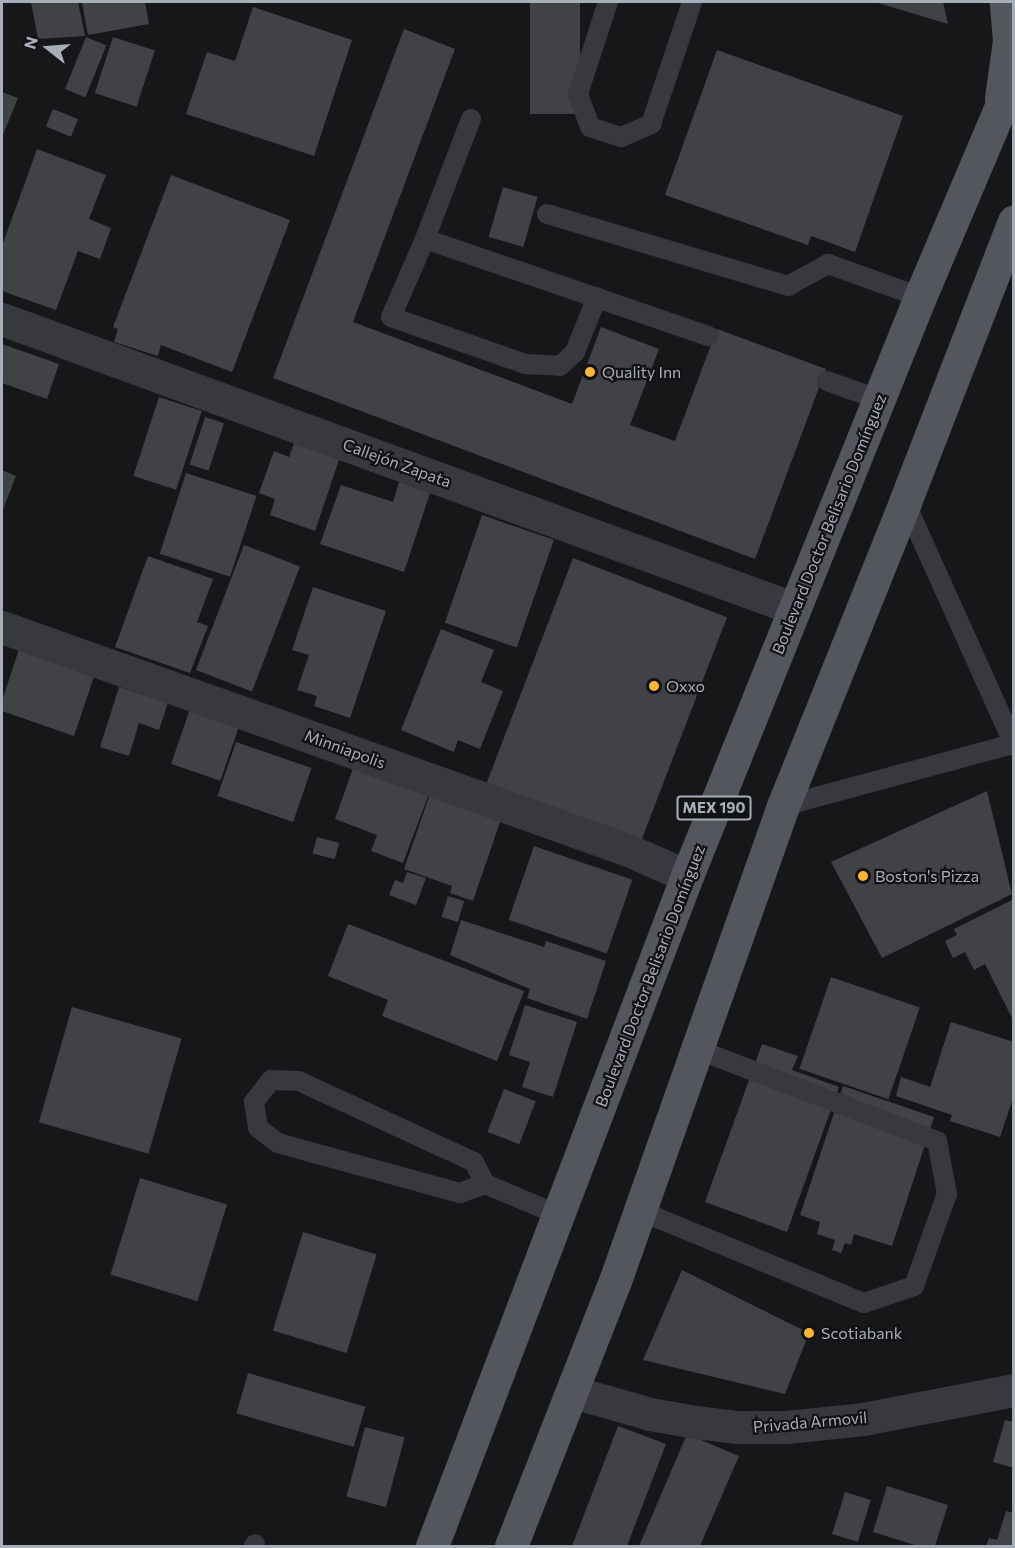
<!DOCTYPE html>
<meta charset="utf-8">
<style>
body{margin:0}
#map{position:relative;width:1015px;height:1548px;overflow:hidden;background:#171719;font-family:Commissioner,sans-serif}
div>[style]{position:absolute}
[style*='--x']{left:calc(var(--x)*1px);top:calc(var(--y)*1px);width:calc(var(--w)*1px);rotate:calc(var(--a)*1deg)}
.building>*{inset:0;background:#414246;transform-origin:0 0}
.service>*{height:20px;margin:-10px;padding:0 10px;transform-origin:10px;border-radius:10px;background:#38393e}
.minor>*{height:33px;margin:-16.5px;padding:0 16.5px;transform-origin:16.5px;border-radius:16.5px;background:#38393e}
.primary>*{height:33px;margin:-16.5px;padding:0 16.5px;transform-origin:16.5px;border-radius:16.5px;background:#53565d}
.dots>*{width:16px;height:16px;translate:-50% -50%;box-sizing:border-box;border:3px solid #121214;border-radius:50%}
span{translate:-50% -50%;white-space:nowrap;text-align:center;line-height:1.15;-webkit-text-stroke:4.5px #121214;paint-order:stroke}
.shield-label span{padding:2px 4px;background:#121214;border:2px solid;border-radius:4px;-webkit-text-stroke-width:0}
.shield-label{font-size:15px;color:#a8aeb9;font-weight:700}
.poi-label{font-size:16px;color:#a8aeb9}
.left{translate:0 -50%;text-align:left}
.street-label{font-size:16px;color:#a8aeb9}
.frame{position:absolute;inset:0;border:3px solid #a8aeb9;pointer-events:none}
.north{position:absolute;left:18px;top:18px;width:60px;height:60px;-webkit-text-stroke:4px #121214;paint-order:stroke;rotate:287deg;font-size:16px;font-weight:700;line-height:24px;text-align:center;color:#a8aeb9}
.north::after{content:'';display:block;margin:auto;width:21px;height:27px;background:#a8aeb9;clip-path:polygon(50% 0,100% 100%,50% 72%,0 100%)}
</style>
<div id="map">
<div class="building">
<i style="clip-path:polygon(31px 2px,78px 2px,85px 36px,38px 39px)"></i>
<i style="clip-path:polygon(92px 2px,145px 2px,149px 24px,88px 35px,82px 3px)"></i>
<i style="left:530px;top:2px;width:50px;height:112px"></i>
<i style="clip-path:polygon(875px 2px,943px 2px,948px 24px)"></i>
<i style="clip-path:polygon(253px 7px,352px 40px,314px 156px,186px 114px,207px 52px,235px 61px)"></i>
<i style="clip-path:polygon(404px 29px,455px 49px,353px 322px,572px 404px,601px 327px,659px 349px,630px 425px,675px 441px,717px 329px,826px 369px,755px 559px,273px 378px)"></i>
<i style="left:86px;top:37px;width:22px;height:56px;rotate:22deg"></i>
<i style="left:113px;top:37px;width:44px;height:59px;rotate:18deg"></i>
<i style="clip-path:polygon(717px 50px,903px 116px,855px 252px,811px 236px,808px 245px,665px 195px)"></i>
<i style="clip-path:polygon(2px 92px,18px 98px,2px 137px)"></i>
<i style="left:53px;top:109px;width:27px;height:19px;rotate:22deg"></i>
<i style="clip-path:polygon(37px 149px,106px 175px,89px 219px,111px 228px,100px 259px,78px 251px,56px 310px,2px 291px,2px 246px)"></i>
<i style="clip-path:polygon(171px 175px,290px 220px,232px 372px,161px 345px,158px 356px,114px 342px,118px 329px,113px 327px)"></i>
<i style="left:503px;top:187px;width:36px;height:52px;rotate:16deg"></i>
<i style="clip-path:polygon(2px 344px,59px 364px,47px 399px,2px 383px)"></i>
<i style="left:159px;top:397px;width:45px;height:83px;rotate:18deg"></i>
<i style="left:205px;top:417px;width:20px;height:50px;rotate:18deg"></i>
<i style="clip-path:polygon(295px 441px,340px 457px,315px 531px,270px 515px,275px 499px,259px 493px,274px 451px,289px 457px)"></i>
<i style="clip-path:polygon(2px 470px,16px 476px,2px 512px)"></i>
<i style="left:186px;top:473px;width:74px;height:85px;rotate:18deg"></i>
<i style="clip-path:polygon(399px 482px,430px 493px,404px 572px,320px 544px,341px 485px,393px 502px)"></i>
<i style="left:482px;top:515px;width:76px;height:114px;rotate:19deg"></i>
<i style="left:244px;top:545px;width:60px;height:134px;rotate:21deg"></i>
<i style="clip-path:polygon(148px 556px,213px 579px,197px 622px,208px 626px,190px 673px,115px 647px)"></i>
<i style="left:573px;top:558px;width:165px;height:243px;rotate:21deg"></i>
<i style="clip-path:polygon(313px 587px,386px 611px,350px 718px,314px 706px,317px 696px,297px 690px,309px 655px,292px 650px)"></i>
<i style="clip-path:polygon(441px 629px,494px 650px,481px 682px,503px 691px,480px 749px,458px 740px,454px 752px,401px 730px)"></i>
<i style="clip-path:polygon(21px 643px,97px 668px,74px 736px,2px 711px,2px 701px)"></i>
<i style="clip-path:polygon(119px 687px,168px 703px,159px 730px,139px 723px,129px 756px,100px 747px)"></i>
<i style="left:190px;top:709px;width:52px;height:58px;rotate:19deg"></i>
<i style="left:236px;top:742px;width:80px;height:57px;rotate:19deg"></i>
<i style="clip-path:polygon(355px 763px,430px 791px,403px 863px,371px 851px,377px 835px,335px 819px)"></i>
<i style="clip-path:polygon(987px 791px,1012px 894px,882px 958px,831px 862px)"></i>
<i style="clip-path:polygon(430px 794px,501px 819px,473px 901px,450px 893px,452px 886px,404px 869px)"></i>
<i style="left:317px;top:837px;width:23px;height:17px;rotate:15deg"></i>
<i style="left:534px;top:846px;width:104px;height:78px;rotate:19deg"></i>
<i style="clip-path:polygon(407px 872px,426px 878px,416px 905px,389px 895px,395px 880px,403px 883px)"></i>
<i style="left:448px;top:896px;width:17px;height:22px;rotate:17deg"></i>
<i style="clip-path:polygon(1014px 899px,1014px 1022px,985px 964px,974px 970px,965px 952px,953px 958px,945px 941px,957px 935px,954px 929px)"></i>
<i style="clip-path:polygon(461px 920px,544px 947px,546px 941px,606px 961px,587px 1019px,527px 998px,530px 989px,450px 955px)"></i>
<i style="clip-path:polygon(348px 924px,524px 991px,497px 1061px,382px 1016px,388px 1000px,328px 976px)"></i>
<i style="left:831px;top:977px;width:94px;height:97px;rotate:19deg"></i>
<i style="clip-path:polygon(525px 1005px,577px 1022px,553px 1097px,522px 1087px,530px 1062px,509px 1055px)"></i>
<i style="left:72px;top:1007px;width:114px;height:120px;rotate:16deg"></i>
<i style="clip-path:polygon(951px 1022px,1014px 1042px,1014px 1095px,1000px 1137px,950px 1121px,952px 1115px,896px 1096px,901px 1077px,930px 1087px)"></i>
<i style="clip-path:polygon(762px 1044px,798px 1056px,792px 1070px,839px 1087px,787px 1232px,705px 1202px)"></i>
<i style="clip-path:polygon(843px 1086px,934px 1117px,892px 1246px,854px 1234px,851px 1245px,845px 1243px,841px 1253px,832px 1250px,835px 1240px,817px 1234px,820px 1222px,800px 1215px)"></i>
<i style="left:504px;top:1089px;width:34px;height:46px;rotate:21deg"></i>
<i style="left:140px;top:1178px;width:91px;height:101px;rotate:17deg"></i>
<i style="left:303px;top:1232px;width:77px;height:103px;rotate:17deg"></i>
<i style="clip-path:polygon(682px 1270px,809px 1333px,785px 1394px,643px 1360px)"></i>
<i style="left:248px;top:1373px;width:122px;height:42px;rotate:16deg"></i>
<i style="clip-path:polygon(1005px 1420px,1014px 1422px,1014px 1468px,993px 1462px)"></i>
<i style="clip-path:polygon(618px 1426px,666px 1444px,627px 1546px,572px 1546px)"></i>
<i style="left:365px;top:1427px;width:41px;height:72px;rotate:15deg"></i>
<i style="clip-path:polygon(687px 1434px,739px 1456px,700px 1546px,639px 1546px)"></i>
<i style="clip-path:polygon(887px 1486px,948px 1505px,935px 1546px,918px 1546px,873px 1532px)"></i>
<i style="left:845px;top:1492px;width:27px;height:44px;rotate:17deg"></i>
<i style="clip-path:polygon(1006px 1511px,1014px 1513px,1014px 1546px,986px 1546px,989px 1538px,997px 1540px)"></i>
</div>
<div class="service">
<i style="--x:608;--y:2;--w:97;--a:108.1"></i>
<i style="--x:578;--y:94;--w:35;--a:70"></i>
<i style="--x:590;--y:127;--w:33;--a:18"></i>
<i style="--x:621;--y:137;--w:33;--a:-23"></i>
<i style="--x:651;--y:124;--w:129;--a:-71.4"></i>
<i style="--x:471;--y:119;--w:129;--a:111"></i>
<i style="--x:425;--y:239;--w:85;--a:113.6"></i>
<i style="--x:391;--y:317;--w:142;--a:19.3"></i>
<i style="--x:525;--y:364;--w:35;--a:3"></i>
<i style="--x:560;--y:366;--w:21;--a:-43"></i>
<i style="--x:575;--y:352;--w:59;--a:-68.2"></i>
<i style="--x:547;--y:214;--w:252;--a:16.6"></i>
<i style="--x:788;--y:286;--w:46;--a:-28.8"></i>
<i style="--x:828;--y:264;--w:98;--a:19.7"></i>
<i style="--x:425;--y:239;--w:300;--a:18.9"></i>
<i style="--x:827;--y:381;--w:56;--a:19.7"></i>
<i style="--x:905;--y:502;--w:266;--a:65.8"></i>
<i style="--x:783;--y:806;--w:238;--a:-15.1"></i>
<i style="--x:485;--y:1184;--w:25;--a:-117"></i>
<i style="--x:474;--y:1162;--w:193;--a:-155.2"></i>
<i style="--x:299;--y:1081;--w:28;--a:-178"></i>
<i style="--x:271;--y:1080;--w:28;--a:128"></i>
<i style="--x:254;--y:1102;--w:26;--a:81"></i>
<i style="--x:258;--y:1128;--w:25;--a:37"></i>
<i style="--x:278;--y:1143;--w:189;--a:15.4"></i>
<i style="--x:460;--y:1193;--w:27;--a:-20"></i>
<i style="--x:485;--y:1184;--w:80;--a:22.7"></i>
<i style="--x:638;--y:1210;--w:244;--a:22.4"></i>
<i style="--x:864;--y:1303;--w:53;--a:-18.8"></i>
<i style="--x:914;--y:1286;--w:98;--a:-70.3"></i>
<i style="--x:947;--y:1194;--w:54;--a:-100.7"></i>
<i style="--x:937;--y:1141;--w:258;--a:-159.1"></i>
<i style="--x:254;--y:1546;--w:2;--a:-63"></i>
</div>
<div class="minor">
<i style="--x:2;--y:319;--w:842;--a:20.07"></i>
<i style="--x:2;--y:627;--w:665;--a:19.61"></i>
<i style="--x:628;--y:850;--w:64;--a:23.8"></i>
<i style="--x:573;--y:1392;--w:80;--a:15.9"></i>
<i style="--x:650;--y:1414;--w:46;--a:10.1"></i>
<i style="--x:695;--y:1422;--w:41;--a:7"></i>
<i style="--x:736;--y:1427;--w:51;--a:0"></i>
<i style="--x:787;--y:1427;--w:76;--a:-6"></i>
<i style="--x:863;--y:1419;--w:154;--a:-10.9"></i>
</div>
<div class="primary">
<i style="--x:1001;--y:98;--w:59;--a:-82.1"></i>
<i style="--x:1009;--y:40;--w:38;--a:-95"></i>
<i style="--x:432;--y:1546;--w:717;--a:-69.16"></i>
<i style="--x:687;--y:876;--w:624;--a:-68.08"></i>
<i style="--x:920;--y:297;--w:240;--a:-67"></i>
<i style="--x:511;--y:1546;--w:285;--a:-68.6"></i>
<i style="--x:615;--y:1281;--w:504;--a:-70.52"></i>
<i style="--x:783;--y:806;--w:328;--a:-68.1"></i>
<i style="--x:905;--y:502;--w:301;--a:-68.8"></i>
</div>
<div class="dots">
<i style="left:590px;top:372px;background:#fab62e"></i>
<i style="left:654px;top:686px;background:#fab62e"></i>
<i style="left:863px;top:876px;background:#fab62e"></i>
<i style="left:809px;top:1333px;background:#fab62e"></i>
</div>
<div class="shield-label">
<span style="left:714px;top:808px">MEX 190</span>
</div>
<div class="poi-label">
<span class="left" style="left:602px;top:372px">Quality Inn</span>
<span class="left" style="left:666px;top:686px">Oxxo</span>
<span class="left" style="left:875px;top:876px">Boston's Pizza</span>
<span class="left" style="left:821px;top:1333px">Scotiabank</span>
</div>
<div class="street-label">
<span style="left:397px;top:463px;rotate:20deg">Callejón Zapata</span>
<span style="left:829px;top:524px;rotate:-68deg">Boulevard Doctor Belisario Domínguez</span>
<span style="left:345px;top:749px;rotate:20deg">Minniapolis</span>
<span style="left:650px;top:976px;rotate:-69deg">Boulevard Doctor Belisario Domínguez</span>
<span style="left:810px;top:1422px;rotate:-5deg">Privada Armovil</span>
</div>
<div class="frame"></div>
<div class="north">N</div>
</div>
